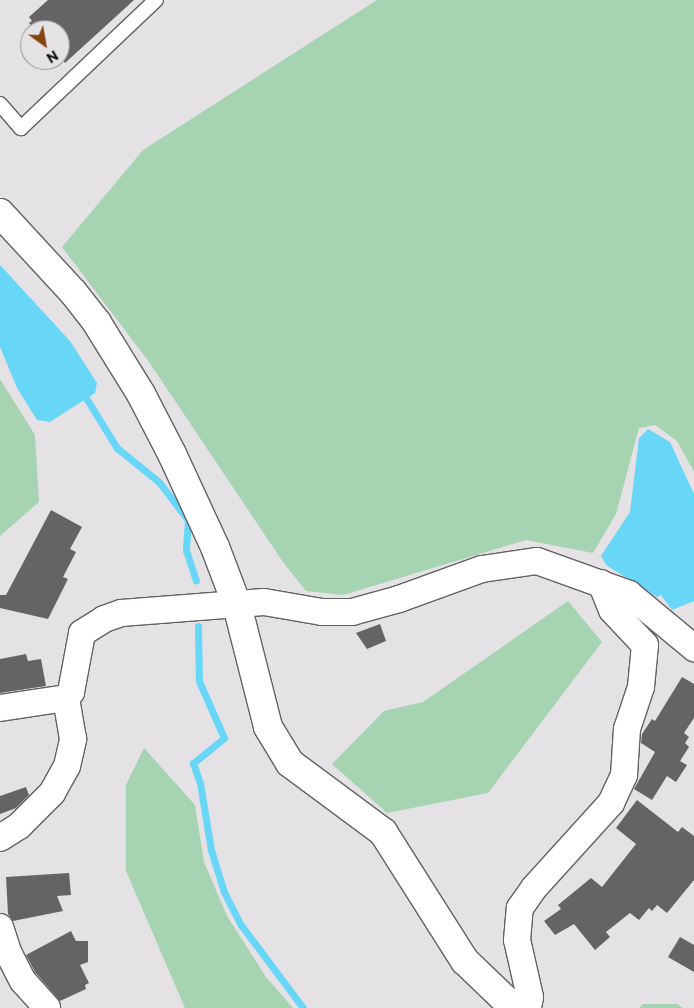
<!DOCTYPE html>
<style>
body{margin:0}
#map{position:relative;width:694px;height:1008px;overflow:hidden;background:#e5e2e6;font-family:Commissioner,sans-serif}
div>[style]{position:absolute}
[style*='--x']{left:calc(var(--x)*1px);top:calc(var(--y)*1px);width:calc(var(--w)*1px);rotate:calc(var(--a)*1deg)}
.green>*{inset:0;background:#a6d3b1}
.water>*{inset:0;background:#67d6f7}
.stream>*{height:7px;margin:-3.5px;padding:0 3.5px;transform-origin:3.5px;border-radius:3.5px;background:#67d6f7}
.building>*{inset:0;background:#656366}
.roads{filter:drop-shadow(1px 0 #636164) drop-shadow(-1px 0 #636164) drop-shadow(0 1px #636164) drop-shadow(0 -1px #636164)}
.service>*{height:14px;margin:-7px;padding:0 7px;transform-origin:7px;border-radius:7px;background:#fff}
.minor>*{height:26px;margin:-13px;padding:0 13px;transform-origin:13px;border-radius:13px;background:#fff}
.tertiary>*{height:28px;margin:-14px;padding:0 14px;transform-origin:14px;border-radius:14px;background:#fff}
span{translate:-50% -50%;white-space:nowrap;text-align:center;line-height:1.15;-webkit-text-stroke:4.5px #e5e2e6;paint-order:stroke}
.north{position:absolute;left:20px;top:20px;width:50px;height:50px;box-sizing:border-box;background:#e5e2e6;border:1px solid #918f92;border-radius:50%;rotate:148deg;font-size:14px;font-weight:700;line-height:20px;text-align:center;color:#131314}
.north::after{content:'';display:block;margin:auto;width:18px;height:22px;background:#85450d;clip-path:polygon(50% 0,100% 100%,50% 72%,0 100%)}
</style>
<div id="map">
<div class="green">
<i style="clip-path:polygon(377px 0,694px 0,694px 472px,677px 441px,655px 425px,639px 428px,616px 514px,593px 553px,526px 540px,343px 595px,306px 591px,283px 562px,149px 362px,62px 247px,143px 150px)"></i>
<i style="clip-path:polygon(0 379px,35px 435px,39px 502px,0 536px)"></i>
<i style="clip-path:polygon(568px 601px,602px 642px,488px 793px,387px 813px,332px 764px,384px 711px,423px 702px)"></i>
<i style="clip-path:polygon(144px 748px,195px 805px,204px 862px,227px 916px,266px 977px,293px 1008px,185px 1008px,126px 871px,126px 785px)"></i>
<i style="clip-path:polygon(643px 1004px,677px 1004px,683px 1008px,639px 1008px)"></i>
</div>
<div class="water">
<i style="clip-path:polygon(0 265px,70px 341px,97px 383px,95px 393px,50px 422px,37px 420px,17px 388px,0 347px)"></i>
<i style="clip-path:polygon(648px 429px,670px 442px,694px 494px,694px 601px,672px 610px,661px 595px,657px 597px,606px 565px,601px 556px,630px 512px,639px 438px)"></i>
</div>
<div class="stream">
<i style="--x:83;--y:393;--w:65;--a:58.3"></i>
<i style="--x:117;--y:448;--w:54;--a:39"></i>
<i style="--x:159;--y:482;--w:48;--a:52.7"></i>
<i style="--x:188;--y:520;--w:30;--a:94"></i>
<i style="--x:186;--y:550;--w:32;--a:72"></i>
<i style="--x:198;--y:626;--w:55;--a:89"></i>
<i style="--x:199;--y:681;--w:62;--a:66.3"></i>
<i style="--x:224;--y:738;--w:40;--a:141"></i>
<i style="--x:193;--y:763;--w:21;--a:71"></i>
<i style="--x:200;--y:783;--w:68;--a:80.7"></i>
<i style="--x:211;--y:850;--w:44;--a:72.8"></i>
<i style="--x:224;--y:892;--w:37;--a:63"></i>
<i style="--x:241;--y:925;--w:104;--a:53.2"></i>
</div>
<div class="building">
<i style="clip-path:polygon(48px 0,134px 0,65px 63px,60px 57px,60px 30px,35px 30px,29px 23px,32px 21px,29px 17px)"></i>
<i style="clip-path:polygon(51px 510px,82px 527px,70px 549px,76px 552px,63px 577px,68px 579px,48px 619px,0 608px,0 595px,6px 595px)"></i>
<i style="clip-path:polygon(380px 624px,386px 641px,367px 649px,356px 633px)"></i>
<i style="clip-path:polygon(26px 654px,28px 661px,41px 659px,46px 686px,0 693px,0 659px)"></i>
<i style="clip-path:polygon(682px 677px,694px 684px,694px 718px,684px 733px,689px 737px,685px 743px,689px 747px,680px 761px,687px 765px,676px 782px,667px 776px,652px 800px,634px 789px,655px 752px,641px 743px,642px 734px,652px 719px,655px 721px)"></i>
<i style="clip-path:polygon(26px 787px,29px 795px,16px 808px,0 814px,0 796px)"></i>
<i style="clip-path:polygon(637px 800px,678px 832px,682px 827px,694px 836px,694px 880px,667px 913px,657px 905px,652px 911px,649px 908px,639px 920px,630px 913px,606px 932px,610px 937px,595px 950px,574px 924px,555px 935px,544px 921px,561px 909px,558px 905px,591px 878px,602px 887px,636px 844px,616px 828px)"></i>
<i style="clip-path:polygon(69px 873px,71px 895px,57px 896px,63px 911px,13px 921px,8px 914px,6px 877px)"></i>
<i style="clip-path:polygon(71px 931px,76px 941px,88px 941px,88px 962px,80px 965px,89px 983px,85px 985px,86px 989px,60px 1001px,35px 972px,26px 955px)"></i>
<i style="clip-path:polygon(680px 937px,694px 945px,694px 972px,668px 957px)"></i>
</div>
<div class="roads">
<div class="service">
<i style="--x:0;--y:104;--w:32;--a:49"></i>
<i style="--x:21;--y:128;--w:186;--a:-43.5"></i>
</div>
<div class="minor">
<i style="--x:0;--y:708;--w:67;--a:-8.6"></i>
<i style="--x:66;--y:698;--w:8;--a:-50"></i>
<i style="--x:71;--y:692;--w:60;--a:-79.4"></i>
<i style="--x:82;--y:633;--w:26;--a:-32"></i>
<i style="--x:104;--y:619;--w:18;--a:-19"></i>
<i style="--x:121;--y:613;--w:143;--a:-4.4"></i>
<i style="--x:264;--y:602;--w:59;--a:9.8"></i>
<i style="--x:322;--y:612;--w:30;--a:0"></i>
<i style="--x:352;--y:612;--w:49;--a:-15.5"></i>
<i style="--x:399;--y:599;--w:88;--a:-19.9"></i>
<i style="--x:482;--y:569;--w:56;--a:-8.3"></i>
<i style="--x:537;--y:561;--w:98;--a:19.7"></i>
<i style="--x:629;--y:594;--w:85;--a:39.7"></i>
<i style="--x:0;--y:838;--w:22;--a:-32"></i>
<i style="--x:19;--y:826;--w:47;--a:-45"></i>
<i style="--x:52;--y:793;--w:31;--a:-61"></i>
<i style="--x:67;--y:766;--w:28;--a:-77"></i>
<i style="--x:73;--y:739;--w:42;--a:-99.7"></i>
<i style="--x:0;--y:927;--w:28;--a:72"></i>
<i style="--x:9;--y:954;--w:30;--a:63"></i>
<i style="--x:23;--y:981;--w:36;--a:48"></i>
<i style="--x:528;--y:1008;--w:11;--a:-80"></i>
<i style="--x:530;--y:997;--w:58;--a:-102.8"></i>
<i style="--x:517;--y:940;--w:32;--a:-85"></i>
<i style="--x:520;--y:908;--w:24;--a:-55"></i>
<i style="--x:534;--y:888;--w:115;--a:-47.8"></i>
<i style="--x:611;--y:803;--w:31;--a:-65"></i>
<i style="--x:624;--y:775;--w:46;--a:-86.3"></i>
<i style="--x:627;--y:729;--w:44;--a:-71.6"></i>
<i style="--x:641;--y:687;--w:42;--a:-84.6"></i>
<i style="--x:645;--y:645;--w:48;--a:-133.3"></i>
<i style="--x:612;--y:610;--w:29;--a:-112"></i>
</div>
<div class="tertiary">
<i style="--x:0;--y:213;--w:108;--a:47.3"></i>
<i style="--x:73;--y:292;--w:39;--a:52"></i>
<i style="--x:97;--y:323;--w:84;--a:58.2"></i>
<i style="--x:141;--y:394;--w:68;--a:62.7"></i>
<i style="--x:172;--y:454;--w:102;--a:65.2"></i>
<i style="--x:215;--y:547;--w:62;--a:69.2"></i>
<i style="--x:237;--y:605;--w:126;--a:75.7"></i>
<i style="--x:268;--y:727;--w:42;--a:58.6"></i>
<i style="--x:290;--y:763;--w:116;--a:36.6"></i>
<i style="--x:383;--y:832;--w:153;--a:57.6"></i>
<i style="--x:465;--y:961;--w:68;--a:43.8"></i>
</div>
</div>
<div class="north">N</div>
</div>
